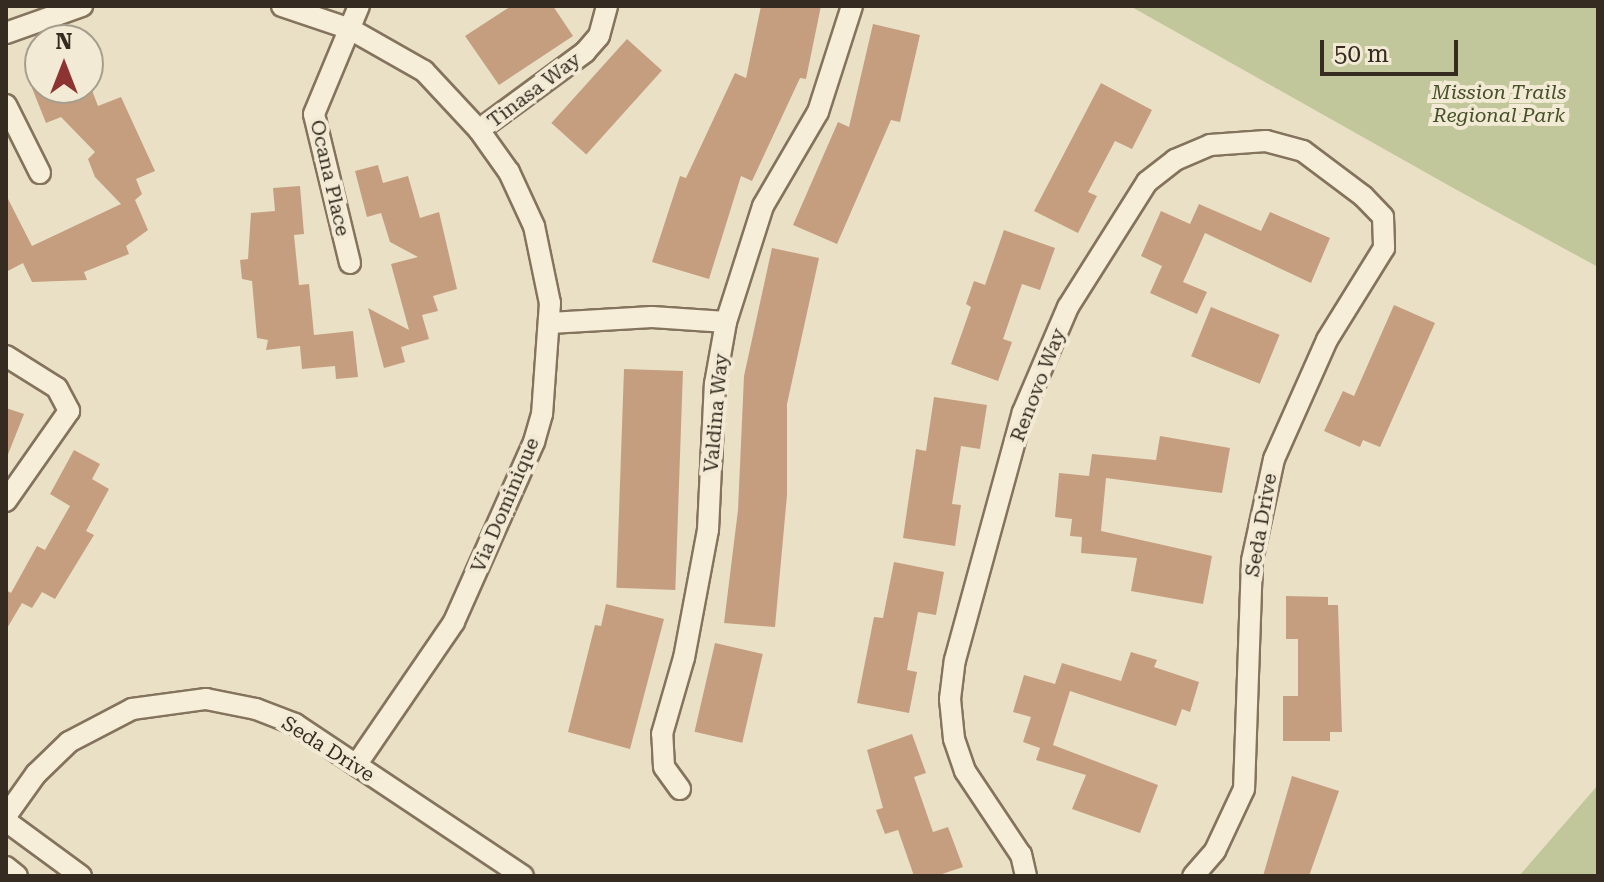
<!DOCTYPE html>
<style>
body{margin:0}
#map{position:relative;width:1604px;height:882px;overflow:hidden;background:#eae0c6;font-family:"Roboto Serif",serif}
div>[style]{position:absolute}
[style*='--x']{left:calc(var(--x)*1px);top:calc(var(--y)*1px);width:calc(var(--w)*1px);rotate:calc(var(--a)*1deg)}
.green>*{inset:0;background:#c1c79b}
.building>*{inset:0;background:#c59e7f;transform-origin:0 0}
.roads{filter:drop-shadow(2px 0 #84735d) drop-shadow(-2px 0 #84735d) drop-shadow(0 2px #84735d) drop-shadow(0 -2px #84735d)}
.minor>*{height:20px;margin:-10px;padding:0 10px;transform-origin:10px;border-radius:10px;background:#f6eed8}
span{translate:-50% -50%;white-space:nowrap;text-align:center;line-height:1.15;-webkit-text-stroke:8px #f2ead5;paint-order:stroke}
.street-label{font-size:20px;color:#352b20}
.park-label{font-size:20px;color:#455028;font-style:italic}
.frame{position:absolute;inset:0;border:8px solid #352b20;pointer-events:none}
.north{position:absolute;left:24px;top:24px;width:80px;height:80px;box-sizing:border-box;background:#f2ead5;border:2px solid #a69e8d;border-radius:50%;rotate:0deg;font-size:22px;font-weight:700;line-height:32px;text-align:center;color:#352b20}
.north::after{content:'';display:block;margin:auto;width:28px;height:36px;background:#8d3433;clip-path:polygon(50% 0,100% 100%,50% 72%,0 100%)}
.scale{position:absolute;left:1320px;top:40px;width:138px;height:36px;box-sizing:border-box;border:4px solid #352b20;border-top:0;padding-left:10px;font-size:24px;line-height:28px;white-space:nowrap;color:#352b20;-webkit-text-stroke:6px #f2ead5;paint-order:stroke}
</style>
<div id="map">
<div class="green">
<i style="clip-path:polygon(1130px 6px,1598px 6px,1598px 267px,1455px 189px)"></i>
<i style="clip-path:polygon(1598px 785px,1598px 876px,1519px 876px)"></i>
</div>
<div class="building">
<i style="clip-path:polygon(511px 6px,553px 6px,573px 36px,499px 85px,465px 36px)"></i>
<i style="clip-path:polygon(761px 6px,821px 6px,806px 79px,800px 78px,752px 181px,741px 176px,709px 279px,652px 262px,680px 176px,686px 178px,735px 73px,746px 78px)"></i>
<i style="clip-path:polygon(873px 24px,920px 35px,900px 122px,891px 120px,837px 244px,793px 225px,838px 122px,849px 127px)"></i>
<i style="left:627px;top:39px;width:47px;height:113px;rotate:42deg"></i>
<i style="clip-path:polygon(1101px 83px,1152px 110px,1132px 149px,1115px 141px,1088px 192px,1097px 196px,1078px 233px,1034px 211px)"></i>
<i style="clip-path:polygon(32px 88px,91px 88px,98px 106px,121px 97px,155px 171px,136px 179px,142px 194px,135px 200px,148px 230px,126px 246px,129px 254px,84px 272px,87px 280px,32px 282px,23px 263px,6px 272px,6px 195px,32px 246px,121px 204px,95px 177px,88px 159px,95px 152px,61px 117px,46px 123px)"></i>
<i style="clip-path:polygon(378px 165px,383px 183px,408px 176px,420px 218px,439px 212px,457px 289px,433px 296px,438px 311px,422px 315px,429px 339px,401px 347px,405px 362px,384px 368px,368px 308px,409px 330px,391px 264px,418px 257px,390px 242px,381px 213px,367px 217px,355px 171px)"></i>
<i style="clip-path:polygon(300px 186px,304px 234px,294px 235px,299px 285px,309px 284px,314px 335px,353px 331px,358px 377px,336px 379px,335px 366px,302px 369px,300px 346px,266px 350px,268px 340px,257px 338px,252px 281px,242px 279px,240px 260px,248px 259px,251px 213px,275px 211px,273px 188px)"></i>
<i style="clip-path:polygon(1199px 204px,1261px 231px,1270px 212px,1330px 238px,1311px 283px,1205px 233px,1183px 282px,1207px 292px,1197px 314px,1150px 293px,1162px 266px,1141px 256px,1161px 211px,1190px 224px)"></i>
<i style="clip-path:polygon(1004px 230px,1055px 248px,1040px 290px,1022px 284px,1003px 339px,1012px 342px,998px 381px,951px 364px,971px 307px,966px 304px,974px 281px,985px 285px)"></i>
<i style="clip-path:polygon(772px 248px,819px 258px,787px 404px,787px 495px,775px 627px,724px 623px,738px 510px,744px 376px)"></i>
<i style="clip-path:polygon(1394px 305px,1435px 323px,1380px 447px,1363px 440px,1360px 447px,1324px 431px,1343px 391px,1354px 396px)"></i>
<i style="left:1211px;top:307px;width:74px;height:53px;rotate:22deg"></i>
<i style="left:624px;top:369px;width:59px;height:219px;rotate:2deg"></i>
<i style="clip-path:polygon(934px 397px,987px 405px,980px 449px,961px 446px,952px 504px,961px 505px,955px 546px,903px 538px,916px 449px,926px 451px)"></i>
<i style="clip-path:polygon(6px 408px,24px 414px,7px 457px,6px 457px)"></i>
<i style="clip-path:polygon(1160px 436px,1230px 448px,1222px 493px,1106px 478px,1101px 531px,1212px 556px,1203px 604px,1131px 591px,1137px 558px,1081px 553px,1082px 537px,1070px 536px,1072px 519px,1055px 517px,1059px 473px,1089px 476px,1092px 454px,1156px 460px)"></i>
<i style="clip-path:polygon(74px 450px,100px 464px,92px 479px,109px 489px,86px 531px,94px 535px,55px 599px,42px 592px,32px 608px,22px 603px,6px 630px,6px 590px,11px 593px,37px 546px,45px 550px,70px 506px,50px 494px)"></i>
<i style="clip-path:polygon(894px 562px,944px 572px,936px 615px,918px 612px,907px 670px,917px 672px,909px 713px,857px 703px,874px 617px,883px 618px)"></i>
<i style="clip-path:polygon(1286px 596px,1328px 597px,1328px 605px,1338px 605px,1342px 732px,1330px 732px,1330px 741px,1283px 741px,1283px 696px,1298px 696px,1298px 639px,1286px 639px)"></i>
<i style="clip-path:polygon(606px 604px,664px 619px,630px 749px,568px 732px,595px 625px,601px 626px)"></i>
<i style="left:715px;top:643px;width:49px;height:91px;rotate:13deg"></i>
<i style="clip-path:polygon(1131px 652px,1157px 660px,1154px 667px,1199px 682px,1190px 712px,1182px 709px,1176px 726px,1070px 691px,1053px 745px,1158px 785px,1140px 833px,1072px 809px,1086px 775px,1036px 760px,1040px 748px,1023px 742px,1031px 717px,1013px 712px,1024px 675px,1055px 684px,1062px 663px,1121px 681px)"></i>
<i style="clip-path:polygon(912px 734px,926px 773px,914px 777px,933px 832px,948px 827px,963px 867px,936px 876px,914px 876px,898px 830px,885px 834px,876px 810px,883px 808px,867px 750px)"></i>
<i style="clip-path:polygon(1292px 776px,1339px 791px,1309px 876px,1263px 876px)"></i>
</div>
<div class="roads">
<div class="minor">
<i style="--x:282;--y:6;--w:72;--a:18.7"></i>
<i style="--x:350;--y:29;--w:85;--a:29.6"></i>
<i style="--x:424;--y:71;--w:81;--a:47"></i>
<i style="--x:479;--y:130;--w:52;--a:54.5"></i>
<i style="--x:509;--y:172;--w:60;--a:65.2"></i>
<i style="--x:534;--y:226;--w:79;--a:78.3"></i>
<i style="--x:550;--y:303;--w:111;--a:94.1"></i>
<i style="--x:542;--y:414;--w:29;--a:106"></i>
<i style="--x:534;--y:442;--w:197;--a:114"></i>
<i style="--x:454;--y:622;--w:173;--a:124.4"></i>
<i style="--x:6;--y:33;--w:81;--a:-19.6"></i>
<i style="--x:6;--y:105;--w:76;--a:63.4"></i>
<i style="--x:479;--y:130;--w:132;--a:-36.3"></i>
<i style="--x:585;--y:52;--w:21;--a:-49"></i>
<i style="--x:599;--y:36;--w:31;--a:-75"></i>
<i style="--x:350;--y:263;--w:153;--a:-103.6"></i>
<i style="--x:314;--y:114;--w:117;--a:-67.4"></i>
<i style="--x:550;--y:323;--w:102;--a:-3.4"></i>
<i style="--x:652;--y:317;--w:74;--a:3.9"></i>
<i style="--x:6;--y:356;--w:60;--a:32.1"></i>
<i style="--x:57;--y:388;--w:26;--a:62"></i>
<i style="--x:69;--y:411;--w:110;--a:125"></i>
<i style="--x:680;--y:789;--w:27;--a:-126"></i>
<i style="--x:664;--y:767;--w:33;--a:-93"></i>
<i style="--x:662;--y:734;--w:79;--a:-73.9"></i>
<i style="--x:684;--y:658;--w:130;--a:-79.4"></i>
<i style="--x:708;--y:530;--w:146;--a:-87.3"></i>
<i style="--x:715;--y:384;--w:63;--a:-79.9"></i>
<i style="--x:726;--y:322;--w:122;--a:-72.3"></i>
<i style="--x:763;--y:206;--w:109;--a:-59.7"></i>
<i style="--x:818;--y:112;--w:111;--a:-72.2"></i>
<i style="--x:6;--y:816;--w:52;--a:-54.5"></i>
<i style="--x:36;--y:774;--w:46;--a:-44.1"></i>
<i style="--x:69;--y:742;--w:71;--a:-27.6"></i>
<i style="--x:132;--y:709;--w:75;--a:-7.7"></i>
<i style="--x:206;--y:699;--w:51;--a:11.3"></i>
<i style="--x:256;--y:709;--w:42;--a:21"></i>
<i style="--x:295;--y:724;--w:274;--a:33.7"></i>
<i style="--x:6;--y:821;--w:93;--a:36.3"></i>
<i style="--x:6;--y:867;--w:14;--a:39"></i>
<i style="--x:1026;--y:876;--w:22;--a:-103"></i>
<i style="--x:1021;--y:855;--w:101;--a:-123.7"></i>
<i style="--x:965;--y:771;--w:34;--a:-109"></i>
<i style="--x:954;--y:739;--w:40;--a:-95.7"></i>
<i style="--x:950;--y:699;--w:39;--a:-83"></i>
<i style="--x:955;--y:660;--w:257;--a:-74.7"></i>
<i style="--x:1023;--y:412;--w:114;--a:-66.8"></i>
<i style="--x:1068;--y:307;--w:148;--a:-57.7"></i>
<i style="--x:1147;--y:182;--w:36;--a:-38"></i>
<i style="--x:1175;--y:160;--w:38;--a:-23"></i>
<i style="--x:1210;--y:145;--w:56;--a:-4.1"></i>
<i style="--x:1266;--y:141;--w:38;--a:15"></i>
<i style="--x:1303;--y:151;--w:75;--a:36.9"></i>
<i style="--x:1363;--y:196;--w:29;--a:46"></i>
<i style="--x:1383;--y:217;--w:31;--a:88"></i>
<i style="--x:1384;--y:248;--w:108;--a:121.8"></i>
<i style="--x:1327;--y:340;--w:130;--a:114"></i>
<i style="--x:1274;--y:459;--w:104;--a:102.2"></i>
<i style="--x:1252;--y:561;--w:228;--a:92"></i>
<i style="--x:1244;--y:789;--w:68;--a:115.1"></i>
<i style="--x:1215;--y:851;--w:33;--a:131"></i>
</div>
</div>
<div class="street-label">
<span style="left:534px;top:90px;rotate:-37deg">Tinasa Way</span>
<span style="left:330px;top:178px;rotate:77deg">Ocana Place</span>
<span style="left:1038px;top:385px;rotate:-69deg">Renovo Way</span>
<span style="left:716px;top:413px;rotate:-85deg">Valdina Way</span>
<span style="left:505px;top:505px;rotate:-67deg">Via Dominique</span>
<span style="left:1261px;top:525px;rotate:-80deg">Seda Drive</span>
<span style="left:328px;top:749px;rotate:32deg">Seda Drive</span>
</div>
<div class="park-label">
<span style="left:1499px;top:104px">Mission Trails<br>Regional Park</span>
</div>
<div class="frame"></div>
<div class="north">N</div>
<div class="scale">50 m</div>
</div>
